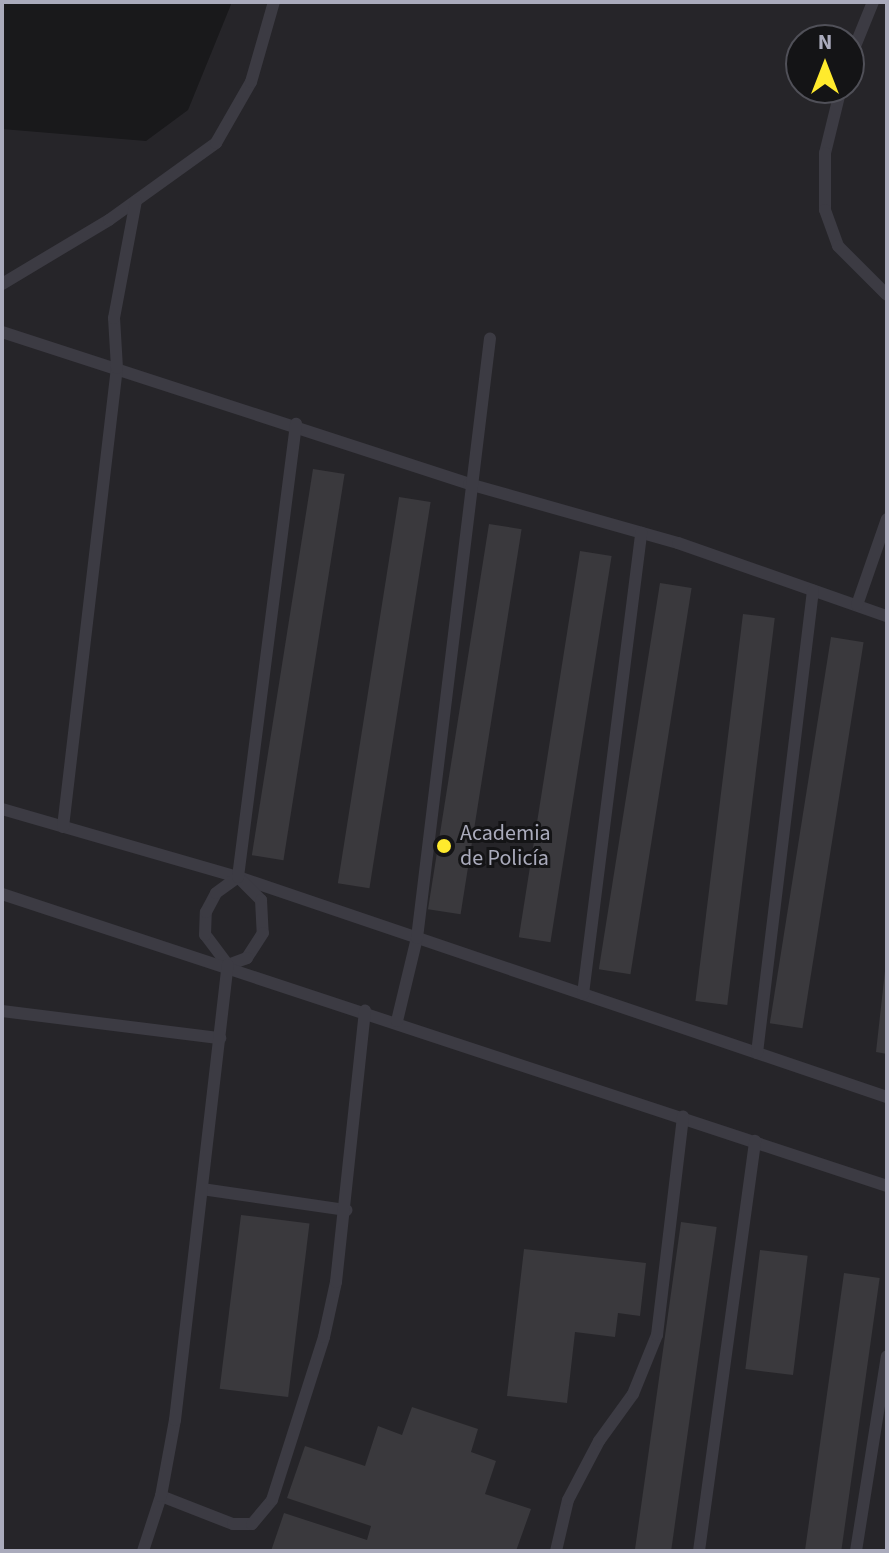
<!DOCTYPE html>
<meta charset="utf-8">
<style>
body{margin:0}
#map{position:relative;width:889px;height:1553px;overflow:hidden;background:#19191b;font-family:"Source Sans 3",sans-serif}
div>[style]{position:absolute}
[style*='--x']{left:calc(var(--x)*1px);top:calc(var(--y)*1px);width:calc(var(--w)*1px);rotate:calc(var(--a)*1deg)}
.built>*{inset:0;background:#262529}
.building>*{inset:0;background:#3a393d;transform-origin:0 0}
.service>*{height:12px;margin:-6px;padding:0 6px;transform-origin:6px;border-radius:6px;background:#3c3b43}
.dots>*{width:22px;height:22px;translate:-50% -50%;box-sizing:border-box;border:4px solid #141416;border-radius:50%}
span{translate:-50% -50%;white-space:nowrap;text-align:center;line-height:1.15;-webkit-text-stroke:6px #141416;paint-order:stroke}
.poi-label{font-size:22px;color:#aaabbc}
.left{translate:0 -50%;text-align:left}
.frame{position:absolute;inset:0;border:4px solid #aaabbc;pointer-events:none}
.north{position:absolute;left:785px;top:24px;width:80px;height:80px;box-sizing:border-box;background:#141416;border:2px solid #505058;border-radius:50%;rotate:0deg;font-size:22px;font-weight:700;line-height:32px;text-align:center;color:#aaabbc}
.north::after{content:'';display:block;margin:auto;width:28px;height:36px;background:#ffea2d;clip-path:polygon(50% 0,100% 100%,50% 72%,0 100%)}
</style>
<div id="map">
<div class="built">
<i style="clip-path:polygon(evenodd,232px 2px,887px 2px,887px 1551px,2px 1551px,2px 129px,146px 141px,188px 110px,232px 2px,801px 40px,849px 40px,849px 88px,801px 88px,801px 40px)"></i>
</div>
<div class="building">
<i style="left:313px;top:469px;width:32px;height:391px;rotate:9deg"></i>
<i style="left:399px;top:497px;width:32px;height:391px;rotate:9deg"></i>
<i style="left:489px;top:524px;width:33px;height:390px;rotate:9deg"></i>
<i style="left:580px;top:551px;width:32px;height:391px;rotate:9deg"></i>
<i style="left:660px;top:583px;width:32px;height:391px;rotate:9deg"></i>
<i style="left:743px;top:614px;width:32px;height:390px;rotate:7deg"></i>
<i style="left:831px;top:637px;width:33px;height:391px;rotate:9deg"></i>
<i style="clip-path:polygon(885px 971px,887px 971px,887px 1054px,876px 1052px)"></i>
<i style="left:241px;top:1215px;width:69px;height:175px;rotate:7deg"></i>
<i style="left:681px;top:1222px;width:36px;height:332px;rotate:8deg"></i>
<i style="clip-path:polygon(524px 1249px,646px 1263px,640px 1316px,618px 1313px,615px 1337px,575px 1332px,567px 1403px,507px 1396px)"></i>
<i style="left:760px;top:1250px;width:48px;height:120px;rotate:7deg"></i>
<i style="left:844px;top:1273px;width:36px;height:280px;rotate:8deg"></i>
<i style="clip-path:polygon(412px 1407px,478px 1429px,471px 1452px,496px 1461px,485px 1494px,531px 1509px,516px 1551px,271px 1551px,284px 1513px,367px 1540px,371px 1526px,287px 1498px,305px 1446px,365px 1466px,378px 1426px,402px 1435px)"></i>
</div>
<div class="service">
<i style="--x:849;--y:61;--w:64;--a:-67.9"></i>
<i style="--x:841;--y:88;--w:67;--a:103.8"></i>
<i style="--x:825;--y:153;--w:57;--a:90"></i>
<i style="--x:825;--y:210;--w:38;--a:70"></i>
<i style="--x:838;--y:246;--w:69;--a:45"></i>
<i style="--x:2;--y:284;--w:125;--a:-30.9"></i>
<i style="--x:109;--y:220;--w:132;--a:-35.7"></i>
<i style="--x:216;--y:143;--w:70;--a:-60.2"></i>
<i style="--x:251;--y:82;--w:83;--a:-74"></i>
<i style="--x:2;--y:332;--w:491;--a:18"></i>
<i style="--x:469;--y:484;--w:217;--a:15.8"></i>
<i style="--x:678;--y:543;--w:221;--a:19.3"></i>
<i style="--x:857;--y:605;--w:91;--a:-70.8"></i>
<i style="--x:2;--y:809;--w:246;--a:16.1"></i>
<i style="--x:238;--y:877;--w:685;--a:18.73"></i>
<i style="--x:63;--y:827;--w:462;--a:-83.3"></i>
<i style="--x:117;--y:368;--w:50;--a:-93.4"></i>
<i style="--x:114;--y:318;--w:119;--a:-79.4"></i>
<i style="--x:240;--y:879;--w:30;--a:45"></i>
<i style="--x:261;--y:900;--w:33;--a:87"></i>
<i style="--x:263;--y:933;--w:30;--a:123"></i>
<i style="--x:247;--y:958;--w:20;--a:160"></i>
<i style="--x:228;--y:965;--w:38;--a:-127"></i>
<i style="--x:205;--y:935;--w:23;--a:-88"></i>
<i style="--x:206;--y:912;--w:21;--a:-62"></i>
<i style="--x:216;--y:893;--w:27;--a:-36"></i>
<i style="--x:238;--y:877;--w:457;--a:-82.7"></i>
<i style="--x:2;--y:894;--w:932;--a:18.26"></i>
<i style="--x:583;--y:994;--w:465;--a:-82.8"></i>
<i style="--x:2;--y:1011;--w:220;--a:7.1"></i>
<i style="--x:397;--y:1021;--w:85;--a:-76.5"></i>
<i style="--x:417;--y:938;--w:604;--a:-83.06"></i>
<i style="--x:757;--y:1053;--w:466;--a:-83.1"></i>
<i style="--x:202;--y:1189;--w:146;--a:8.3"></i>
<i style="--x:161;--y:1496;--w:77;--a:21.3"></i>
<i style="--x:233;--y:1524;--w:19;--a:0"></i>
<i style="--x:252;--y:1524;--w:31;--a:-50"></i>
<i style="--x:272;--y:1500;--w:171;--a:-72.3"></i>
<i style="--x:324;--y:1337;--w:56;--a:-77.7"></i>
<i style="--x:336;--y:1282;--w:273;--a:-83.9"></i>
<i style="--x:143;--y:1551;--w:58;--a:-71.9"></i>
<i style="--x:161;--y:1496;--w:77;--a:-79.6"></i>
<i style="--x:175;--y:1420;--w:458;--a:-83.4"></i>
<i style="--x:556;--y:1551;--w:52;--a:-76.8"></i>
<i style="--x:568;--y:1500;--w:67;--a:-62.3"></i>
<i style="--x:599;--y:1441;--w:58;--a:-54.1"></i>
<i style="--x:633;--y:1394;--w:64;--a:-67.9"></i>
<i style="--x:657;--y:1335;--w:220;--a:-83.2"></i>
<i style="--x:699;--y:1551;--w:414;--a:-82.2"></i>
<i style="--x:856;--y:1551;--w:197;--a:-81"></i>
</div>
<div class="dots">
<i style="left:444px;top:846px;background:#ffea2d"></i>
</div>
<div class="poi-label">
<span class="left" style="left:460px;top:846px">Academia<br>de Policía</span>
</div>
<div class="frame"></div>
<div class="north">N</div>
</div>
